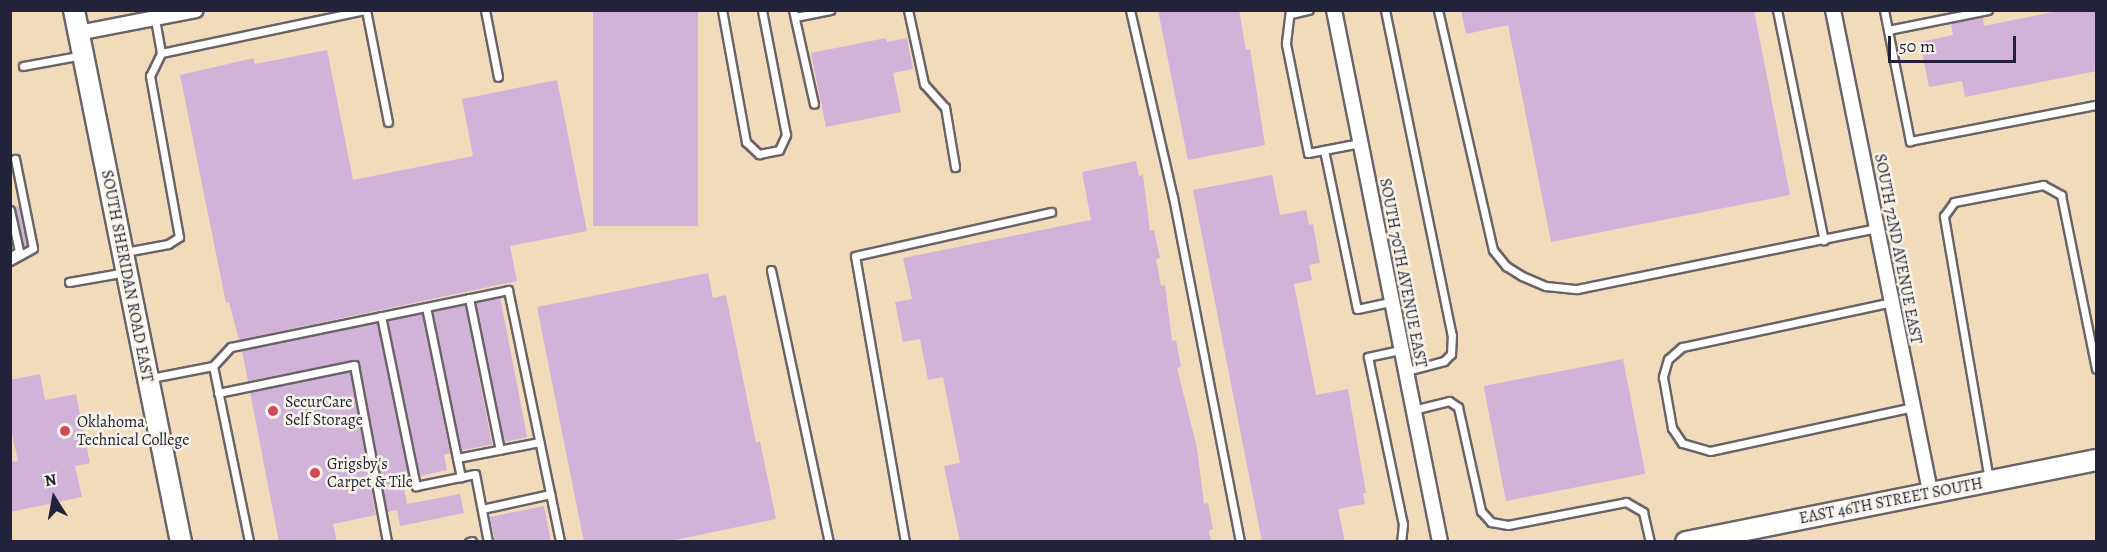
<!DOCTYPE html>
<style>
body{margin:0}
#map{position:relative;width:2107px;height:552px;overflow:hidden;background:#f1dbbb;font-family:Alegreya,serif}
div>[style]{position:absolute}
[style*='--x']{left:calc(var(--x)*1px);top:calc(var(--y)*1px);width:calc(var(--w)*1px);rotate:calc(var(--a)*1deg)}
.building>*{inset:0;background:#d1b3da;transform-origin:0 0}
.roads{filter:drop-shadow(2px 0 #6a6368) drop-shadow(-2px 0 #6a6368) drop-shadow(0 2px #6a6368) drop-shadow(0 -2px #6a6368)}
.lane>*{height:7px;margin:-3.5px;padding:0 3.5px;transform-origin:3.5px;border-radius:3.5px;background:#fff}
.street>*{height:14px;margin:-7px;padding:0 7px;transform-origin:7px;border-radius:7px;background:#fff}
.secondary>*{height:20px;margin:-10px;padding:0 10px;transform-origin:10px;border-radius:10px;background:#fff}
.dots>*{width:16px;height:16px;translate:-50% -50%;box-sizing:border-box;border:3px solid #f7f3e8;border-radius:50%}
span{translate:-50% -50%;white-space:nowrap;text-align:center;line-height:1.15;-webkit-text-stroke:5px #f7f3e8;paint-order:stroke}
.street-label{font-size:16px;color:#22223b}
.poi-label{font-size:16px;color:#22223b}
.left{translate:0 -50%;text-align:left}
.frame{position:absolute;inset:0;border:12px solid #22223b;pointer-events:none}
.north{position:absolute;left:24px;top:468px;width:60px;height:60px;-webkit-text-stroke:4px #f7f3e8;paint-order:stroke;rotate:349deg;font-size:16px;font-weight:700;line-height:24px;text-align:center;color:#22223b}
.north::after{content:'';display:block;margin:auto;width:21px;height:27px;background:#22223b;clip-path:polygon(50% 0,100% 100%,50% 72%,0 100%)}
.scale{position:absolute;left:1888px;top:36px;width:128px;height:27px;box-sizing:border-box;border:3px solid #22223b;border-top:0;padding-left:8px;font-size:18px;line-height:21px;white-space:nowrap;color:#22223b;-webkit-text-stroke:4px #f7f3e8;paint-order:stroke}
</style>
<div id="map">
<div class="building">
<i style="left:593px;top:10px;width:105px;height:216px"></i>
<i style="clip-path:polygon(1158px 10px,1239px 10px,1246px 50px,1250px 49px,1265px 145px,1188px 160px)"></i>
<i style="clip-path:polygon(1461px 10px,1754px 10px,1790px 195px,1551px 242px,1508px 25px,1466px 34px)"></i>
<i style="clip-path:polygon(2062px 10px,2097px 10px,2097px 71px,1965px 97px,1962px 81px,1929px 87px,1920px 42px,1953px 35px,1951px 23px,1983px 17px,1984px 26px)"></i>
<i style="clip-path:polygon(886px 38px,887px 42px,907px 38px,913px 69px,893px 73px,901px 112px,826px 127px,811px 53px)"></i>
<i style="clip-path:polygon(327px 50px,353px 180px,473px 156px,462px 99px,557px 80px,587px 231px,510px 246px,517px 281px,239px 340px,229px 302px,226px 303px,180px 75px,254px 58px,255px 64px)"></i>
<i style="clip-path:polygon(1136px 161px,1139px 176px,1143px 175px,1150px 231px,1154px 230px,1160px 258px,1156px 259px,1161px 286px,1165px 285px,1172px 341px,1176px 340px,1181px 367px,1177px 368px,1197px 448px,1204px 504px,1208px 503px,1213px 529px,1209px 530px,1211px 542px,960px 542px,944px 466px,960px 463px,943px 377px,928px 380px,920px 339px,903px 342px,895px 302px,912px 299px,903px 258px,1091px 220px,1082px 172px)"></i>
<i style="clip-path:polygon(1272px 175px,1280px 215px,1306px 210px,1309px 225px,1313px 224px,1320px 263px,1309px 265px,1312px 280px,1294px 284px,1316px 395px,1348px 389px,1366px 493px,1363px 493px,1365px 504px,1338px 509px,1345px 542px,1262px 542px,1193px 190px)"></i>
<i style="clip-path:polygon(19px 206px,27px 245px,24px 247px,15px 207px)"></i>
<i style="clip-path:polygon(708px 273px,713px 298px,726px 295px,756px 443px,760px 441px,776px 519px,665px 542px,584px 542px,537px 307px)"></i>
<i style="left:500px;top:297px;width:143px;height:25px;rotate:79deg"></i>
<i style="left:465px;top:305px;width:142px;height:33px;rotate:79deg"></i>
<i style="clip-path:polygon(422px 314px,450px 453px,444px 455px,447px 470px,420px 476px,388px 321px)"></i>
<i style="clip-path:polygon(377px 323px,409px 478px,402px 479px,407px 504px,460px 494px,464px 513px,400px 526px,397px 510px,387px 512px,356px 360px,248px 381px,242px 351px)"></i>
<i style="left:1623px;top:359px;width:117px;height:142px;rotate:79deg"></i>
<i style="clip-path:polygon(350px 372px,376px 515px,333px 524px,337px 542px,279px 542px,250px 392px)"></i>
<i style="clip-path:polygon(40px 374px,45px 400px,76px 394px,90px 463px,75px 466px,82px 497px,10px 512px,10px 462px,18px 461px,10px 425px,10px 380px)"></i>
<i style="clip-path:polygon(544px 506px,551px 542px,495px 542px,490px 517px)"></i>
</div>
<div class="roads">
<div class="lane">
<i style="--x:366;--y:10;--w:114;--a:78.9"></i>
<i style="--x:485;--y:10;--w:68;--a:79"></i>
<i style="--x:722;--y:10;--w:134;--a:79.7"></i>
<i style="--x:746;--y:142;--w:18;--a:43"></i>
<i style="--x:759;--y:154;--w:20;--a:-11"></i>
<i style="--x:779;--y:150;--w:17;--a:-65"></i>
<i style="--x:786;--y:135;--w:127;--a:-100.9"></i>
<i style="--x:793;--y:10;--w:96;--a:77.4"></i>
<i style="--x:908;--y:10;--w:76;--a:77.8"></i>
<i style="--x:924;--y:84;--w:31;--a:48"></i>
<i style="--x:945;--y:107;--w:61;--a:80.5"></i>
<i style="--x:1130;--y:10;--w:192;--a:77.1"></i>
<i style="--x:1173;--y:197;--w:351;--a:79"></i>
<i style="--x:1290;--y:10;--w:34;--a:97"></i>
<i style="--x:1286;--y:44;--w:111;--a:78.6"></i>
<i style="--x:1308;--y:153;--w:53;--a:-10.9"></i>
<i style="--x:1385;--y:10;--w:332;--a:78.4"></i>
<i style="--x:1452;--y:335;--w:19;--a:93"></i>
<i style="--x:1451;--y:354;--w:10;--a:135"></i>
<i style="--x:1444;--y:361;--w:39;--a:165"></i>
<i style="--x:1438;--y:10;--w:246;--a:77.1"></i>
<i style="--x:1493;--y:250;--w:21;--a:51"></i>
<i style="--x:1506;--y:266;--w:19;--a:32"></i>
<i style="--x:1522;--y:276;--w:26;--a:23"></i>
<i style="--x:1546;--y:286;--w:31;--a:6"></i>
<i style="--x:1577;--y:289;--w:306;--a:-11.5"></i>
<i style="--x:1777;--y:10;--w:235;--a:78.5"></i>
<i style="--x:1884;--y:10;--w:134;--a:78.8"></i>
<i style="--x:1910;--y:141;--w:189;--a:-11"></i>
<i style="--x:1291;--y:14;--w:18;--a:-13"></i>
<i style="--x:795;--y:17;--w:36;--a:-11"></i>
<i style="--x:1888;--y:30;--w:102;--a:-11.3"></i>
<i style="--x:161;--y:53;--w:208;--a:-11.9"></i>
<i style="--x:23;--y:66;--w:61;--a:-10.4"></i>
<i style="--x:1324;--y:150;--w:162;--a:78.3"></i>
<i style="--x:1357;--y:309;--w:35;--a:-12"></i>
<i style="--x:10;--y:210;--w:42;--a:77.6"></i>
<i style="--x:19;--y:251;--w:7;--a:146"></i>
<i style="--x:125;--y:252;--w:44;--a:-10.5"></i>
<i style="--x:168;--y:244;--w:13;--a:-32"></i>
<i style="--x:179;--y:237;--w:164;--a:-100.2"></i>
<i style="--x:150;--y:76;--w:25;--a:-64"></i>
<i style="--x:161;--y:53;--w:35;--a:-100"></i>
<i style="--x:10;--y:261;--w:26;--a:-29"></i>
<i style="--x:33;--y:248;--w:91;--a:-101.4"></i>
<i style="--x:771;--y:270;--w:278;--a:78"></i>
<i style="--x:69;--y:282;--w:58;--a:-10"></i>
<i style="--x:469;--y:298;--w:155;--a:78.5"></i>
<i style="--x:1892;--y:302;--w:215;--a:167.9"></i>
<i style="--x:1682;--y:347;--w:18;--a:139"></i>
<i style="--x:1668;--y:359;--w:19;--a:106"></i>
<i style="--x:1663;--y:377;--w:52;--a:80"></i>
<i style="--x:1672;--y:428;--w:18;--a:56"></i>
<i style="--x:1682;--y:443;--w:29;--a:16"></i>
<i style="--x:1710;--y:451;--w:208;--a:-12.2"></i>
<i style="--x:426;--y:307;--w:174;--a:78.4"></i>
<i style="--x:381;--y:316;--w:174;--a:78.4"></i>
<i style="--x:416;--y:486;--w:60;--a:-11.5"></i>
<i style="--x:475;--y:474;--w:69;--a:79.2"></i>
<i style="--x:1400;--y:350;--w:33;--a:168"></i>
<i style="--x:1368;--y:357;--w:171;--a:78.2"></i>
<i style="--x:1403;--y:524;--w:18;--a:96"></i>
<i style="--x:213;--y:366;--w:180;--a:78.4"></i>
<i style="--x:151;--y:378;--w:63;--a:-11"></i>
<i style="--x:213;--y:366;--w:26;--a:-47"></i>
<i style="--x:231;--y:347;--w:283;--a:-11.6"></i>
<i style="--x:508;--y:290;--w:257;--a:78.3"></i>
<i style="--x:218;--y:393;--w:139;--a:-11.6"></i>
<i style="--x:354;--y:365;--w:180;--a:79.4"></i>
<i style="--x:1413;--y:410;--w:37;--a:-14"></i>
<i style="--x:1449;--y:401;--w:11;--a:34"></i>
<i style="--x:1458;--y:407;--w:107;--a:77.5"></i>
<i style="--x:1481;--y:511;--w:15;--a:48"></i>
<i style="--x:1491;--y:522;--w:17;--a:10"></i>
<i style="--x:1508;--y:525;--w:120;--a:-11"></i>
<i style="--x:1626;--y:502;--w:20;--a:30"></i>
<i style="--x:1643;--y:512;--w:31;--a:77"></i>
<i style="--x:457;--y:458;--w:84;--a:-11"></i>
<i style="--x:1989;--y:480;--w:268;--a:-99.7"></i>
<i style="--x:1944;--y:216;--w:17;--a:-54"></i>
<i style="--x:1954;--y:202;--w:91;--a:-10.8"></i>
<i style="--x:2043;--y:185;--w:21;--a:29"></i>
<i style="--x:2061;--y:195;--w:177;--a:78.6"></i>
<i style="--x:482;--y:509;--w:70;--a:-12.4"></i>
<i style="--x:469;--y:542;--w:3;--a:-18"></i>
<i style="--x:905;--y:542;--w:290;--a:-99.9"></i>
<i style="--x:855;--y:256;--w:201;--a:-12.7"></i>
</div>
<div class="street">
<i style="--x:1334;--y:10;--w:542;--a:78.73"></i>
<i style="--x:1833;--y:10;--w:493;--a:78.6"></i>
<i style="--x:78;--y:33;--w:120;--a:-11"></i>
</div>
<div class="secondary">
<i style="--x:74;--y:10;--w:543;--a:78.63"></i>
<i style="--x:1686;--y:542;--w:418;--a:-11.3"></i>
</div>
</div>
<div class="dots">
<i style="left:273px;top:411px;background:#d1495b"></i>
<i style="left:65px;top:431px;background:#d1495b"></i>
<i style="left:315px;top:473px;background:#d1495b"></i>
</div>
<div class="street-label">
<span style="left:1898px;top:249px;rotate:79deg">SOUTH 72ND AVENUE EAST</span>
<span style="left:1403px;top:273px;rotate:79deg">SOUTH 70TH AVENUE EAST</span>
<span style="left:127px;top:276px;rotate:79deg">SOUTH SHERIDAN ROAD EAST</span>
<span style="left:1891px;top:501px;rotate:-11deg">EAST 46TH STREET SOUTH</span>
</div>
<div class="poi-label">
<span class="left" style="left:285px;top:411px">SecurCare<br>Self Storage</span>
<span class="left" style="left:77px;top:431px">Oklahoma<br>Technical College</span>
<span class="left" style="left:327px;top:473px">Grigsby's<br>Carpet &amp; Tile</span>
</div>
<div class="frame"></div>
<div class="north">N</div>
<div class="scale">50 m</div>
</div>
